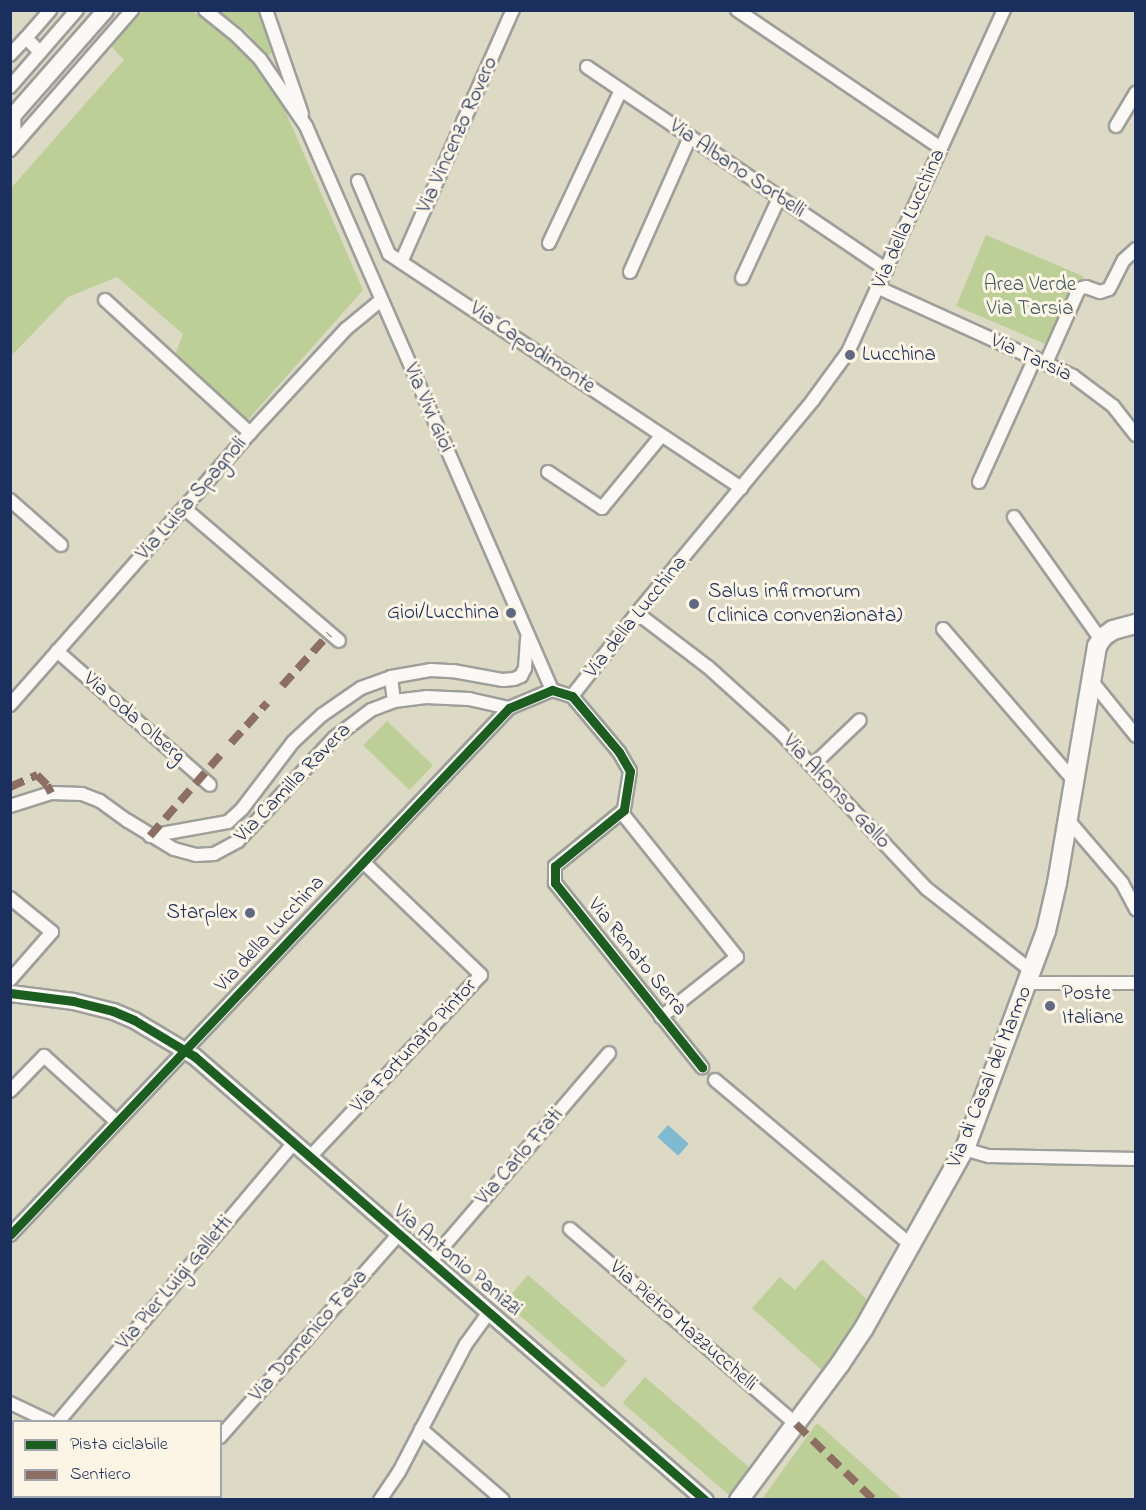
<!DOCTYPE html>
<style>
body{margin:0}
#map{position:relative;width:1146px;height:1510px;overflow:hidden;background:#dcd9c5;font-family:"Indie Flower",sans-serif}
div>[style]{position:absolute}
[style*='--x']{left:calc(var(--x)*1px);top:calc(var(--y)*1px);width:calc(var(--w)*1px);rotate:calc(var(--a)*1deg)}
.green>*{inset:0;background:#bccf96;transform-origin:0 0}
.water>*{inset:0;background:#80bad0;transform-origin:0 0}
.roads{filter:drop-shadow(2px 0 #9e9f9a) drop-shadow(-2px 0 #9e9f9a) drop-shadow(0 2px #9e9f9a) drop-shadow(0 -2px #9e9f9a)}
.minor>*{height:12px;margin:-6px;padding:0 6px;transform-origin:6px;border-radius:6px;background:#faf9f6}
.tertiary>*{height:15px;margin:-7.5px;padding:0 7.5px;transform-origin:7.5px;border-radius:7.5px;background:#faf9f6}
.secondary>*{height:18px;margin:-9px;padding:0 9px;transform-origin:9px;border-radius:9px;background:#faf9f6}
.quiet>*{height:8px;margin-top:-4px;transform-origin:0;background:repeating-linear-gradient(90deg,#8d6e63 0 15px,transparent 0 23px)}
.cycleway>*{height:9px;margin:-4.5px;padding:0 4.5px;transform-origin:4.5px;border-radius:4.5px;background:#1b5e20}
.dots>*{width:16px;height:16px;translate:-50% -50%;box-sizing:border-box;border:3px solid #fcf5e5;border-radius:50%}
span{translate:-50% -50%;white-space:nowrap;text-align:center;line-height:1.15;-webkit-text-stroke:6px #fcf5e5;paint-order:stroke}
.street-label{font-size:21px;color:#1b2f5e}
.park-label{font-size:21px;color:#445c63}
.poi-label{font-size:21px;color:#1b2f5e}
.left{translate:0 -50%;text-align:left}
.right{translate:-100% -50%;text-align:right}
.frame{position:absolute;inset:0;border:12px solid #1b2f5e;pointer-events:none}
.legend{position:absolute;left:12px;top:1420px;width:210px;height:78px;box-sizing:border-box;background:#fcf5e5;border:2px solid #a2a6af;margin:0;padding:8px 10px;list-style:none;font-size:18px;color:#1b2f5e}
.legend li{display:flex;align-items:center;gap:12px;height:30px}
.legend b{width:30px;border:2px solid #a2a6af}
</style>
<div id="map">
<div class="green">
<i style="clip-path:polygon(143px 11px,192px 11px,237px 43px,251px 57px,280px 99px,363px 290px,247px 421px,175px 355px,183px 334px,117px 277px,68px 297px,11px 356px,11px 188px,124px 60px,111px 46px)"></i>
<i style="clip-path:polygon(220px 11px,261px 11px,275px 50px,267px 57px,247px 32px)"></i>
<i style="left:986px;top:235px;width:106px;height:77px;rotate:23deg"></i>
<i style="left:387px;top:721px;width:64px;height:34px;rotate:44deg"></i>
<i style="clip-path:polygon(822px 1259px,870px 1302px,825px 1373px,752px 1308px,780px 1277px,795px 1290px)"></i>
<i style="left:528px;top:1275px;width:131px;height:36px;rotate:41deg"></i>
<i style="left:645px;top:1377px;width:140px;height:34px;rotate:41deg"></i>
<i style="clip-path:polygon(817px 1423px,902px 1499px,762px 1499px)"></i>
</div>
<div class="water">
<i style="left:668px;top:1125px;width:28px;height:16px;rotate:42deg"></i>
</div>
<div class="roads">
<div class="minor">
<i style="--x:205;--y:10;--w:40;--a:39"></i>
<i style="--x:236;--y:35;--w:34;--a:45"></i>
<i style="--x:260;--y:59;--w:81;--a:55.5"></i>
<i style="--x:306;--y:126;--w:615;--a:66.43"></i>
<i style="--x:266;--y:10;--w:110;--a:70.9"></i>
<i style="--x:737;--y:10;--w:246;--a:34.1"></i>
<i style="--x:26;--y:38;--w:37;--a:-49"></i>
<i style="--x:10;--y:55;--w:23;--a:-47"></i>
<i style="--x:26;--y:38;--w:20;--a:45"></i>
<i style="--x:587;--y:67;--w:362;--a:34.1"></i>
<i style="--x:10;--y:87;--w:102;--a:-49"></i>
<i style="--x:10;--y:115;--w:4;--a:0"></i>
<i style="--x:14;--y:115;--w:29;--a:88"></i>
<i style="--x:1116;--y:126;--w:39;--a:-59"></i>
<i style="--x:10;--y:150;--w:186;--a:-48.9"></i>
<i style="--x:358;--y:181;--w:79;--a:67"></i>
<i style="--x:389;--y:254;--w:423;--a:33.6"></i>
<i style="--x:549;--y:243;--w:169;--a:-64.8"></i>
<i style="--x:402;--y:260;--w:274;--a:-66.1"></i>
<i style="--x:630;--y:272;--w:148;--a:-66"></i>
<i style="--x:742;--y:278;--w:88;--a:-65.2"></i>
<i style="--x:879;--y:288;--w:213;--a:24.4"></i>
<i style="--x:1073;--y:376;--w:50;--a:36.9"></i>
<i style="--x:1113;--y:406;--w:37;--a:52"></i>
<i style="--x:105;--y:300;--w:197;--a:42.5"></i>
<i style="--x:1046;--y:363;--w:81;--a:-66"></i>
<i style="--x:1079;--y:289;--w:7;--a:-16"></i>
<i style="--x:1086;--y:287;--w:15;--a:20"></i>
<i style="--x:1100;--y:292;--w:9;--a:-18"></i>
<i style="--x:1109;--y:289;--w:33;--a:-63"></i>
<i style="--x:1124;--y:260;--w:16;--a:-43"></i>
<i style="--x:548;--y:472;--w:65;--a:33.7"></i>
<i style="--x:602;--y:508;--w:94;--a:-50.6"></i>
<i style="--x:979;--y:482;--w:136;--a:-65.7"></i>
<i style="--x:10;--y:500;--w:68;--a:41.4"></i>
<i style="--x:184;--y:508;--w:204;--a:40.6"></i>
<i style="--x:1014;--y:517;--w:151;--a:54.7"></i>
<i style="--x:637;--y:613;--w:89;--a:37.3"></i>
<i style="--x:708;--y:667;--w:97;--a:42.1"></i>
<i style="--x:780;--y:732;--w:215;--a:46.9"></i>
<i style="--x:927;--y:889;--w:135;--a:38.1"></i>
<i style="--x:943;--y:629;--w:201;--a:49.2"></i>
<i style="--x:57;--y:651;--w:203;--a:41.2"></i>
<i style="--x:391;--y:677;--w:24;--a:83"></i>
<i style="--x:1090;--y:679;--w:73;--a:51.1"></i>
<i style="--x:572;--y:696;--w:105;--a:-51.9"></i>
<i style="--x:637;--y:613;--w:276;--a:-50.4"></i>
<i style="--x:813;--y:400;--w:59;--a:-53.9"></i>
<i style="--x:848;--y:352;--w:376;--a:-65.5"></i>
<i style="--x:10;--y:705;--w:363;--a:-48.6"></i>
<i style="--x:250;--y:433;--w:142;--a:-47.3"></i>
<i style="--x:346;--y:329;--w:45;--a:-39.6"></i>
<i style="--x:812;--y:766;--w:66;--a:-43.8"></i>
<i style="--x:10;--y:806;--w:43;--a:-17.6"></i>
<i style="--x:51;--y:793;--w:31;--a:2"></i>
<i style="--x:82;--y:794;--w:19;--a:21"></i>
<i style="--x:100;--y:801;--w:34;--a:36"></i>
<i style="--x:128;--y:821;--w:54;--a:31.3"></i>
<i style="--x:174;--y:849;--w:23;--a:15"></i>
<i style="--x:196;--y:855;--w:18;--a:-3"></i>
<i style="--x:214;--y:854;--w:27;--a:-28"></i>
<i style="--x:238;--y:841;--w:141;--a:-47"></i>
<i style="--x:334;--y:738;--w:46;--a:-37.1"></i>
<i style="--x:371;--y:710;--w:25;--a:-21"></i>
<i style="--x:394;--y:701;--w:32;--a:-7"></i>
<i style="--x:426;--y:697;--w:43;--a:2.7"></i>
<i style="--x:469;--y:699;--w:41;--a:12.7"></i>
<i style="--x:622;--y:813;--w:184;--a:51.4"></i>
<i style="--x:737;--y:957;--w:97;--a:141.7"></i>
<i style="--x:1068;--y:820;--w:83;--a:49.4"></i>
<i style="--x:1122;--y:883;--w:30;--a:62"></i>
<i style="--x:150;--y:836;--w:79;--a:-10.2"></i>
<i style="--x:228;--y:822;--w:19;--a:-43"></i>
<i style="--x:242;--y:809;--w:84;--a:-52.7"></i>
<i style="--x:293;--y:742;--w:40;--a:-43"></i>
<i style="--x:322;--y:715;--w:47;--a:-34.7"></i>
<i style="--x:361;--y:688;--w:32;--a:-20"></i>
<i style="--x:391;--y:677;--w:41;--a:-9.9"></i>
<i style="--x:431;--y:670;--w:22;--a:3"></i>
<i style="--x:453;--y:671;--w:51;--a:10.2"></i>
<i style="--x:503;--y:680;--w:11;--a:-5"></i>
<i style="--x:514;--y:679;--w:8;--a:-23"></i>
<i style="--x:521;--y:676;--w:9;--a:-63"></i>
<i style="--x:525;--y:668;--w:30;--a:-86"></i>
<i style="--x:10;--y:898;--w:54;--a:39"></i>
<i style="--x:52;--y:932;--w:64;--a:131.2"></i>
<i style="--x:1029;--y:983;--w:107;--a:0"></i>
<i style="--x:715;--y:1080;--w:258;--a:40.1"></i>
<i style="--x:10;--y:1091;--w:49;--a:-45.8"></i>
<i style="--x:44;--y:1056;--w:98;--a:42.1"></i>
<i style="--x:964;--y:1149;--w:26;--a:16"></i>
<i style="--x:989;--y:1156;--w:147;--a:1.2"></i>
<i style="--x:309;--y:1158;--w:251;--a:-46.8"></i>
<i style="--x:481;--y:975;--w:163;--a:-136.2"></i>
<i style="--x:570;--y:1229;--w:298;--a:40.8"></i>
<i style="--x:10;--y:1235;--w:726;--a:-46.56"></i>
<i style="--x:509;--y:708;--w:47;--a:-22.7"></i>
<i style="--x:552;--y:690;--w:21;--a:17"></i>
<i style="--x:572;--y:696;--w:73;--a:50"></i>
<i style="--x:619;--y:752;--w:22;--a:60"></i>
<i style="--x:630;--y:771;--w:39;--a:99"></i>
<i style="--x:624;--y:810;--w:89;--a:140.9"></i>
<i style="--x:555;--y:866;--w:17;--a:90"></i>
<i style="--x:555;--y:883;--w:236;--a:51.4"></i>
<i style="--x:430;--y:1262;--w:275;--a:-49.4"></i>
<i style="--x:10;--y:1403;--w:44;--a:25.4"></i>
<i style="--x:58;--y:1422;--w:364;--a:-49.8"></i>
<i style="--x:421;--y:1429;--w:108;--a:40.9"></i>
<i style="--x:220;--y:1437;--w:269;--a:-48.6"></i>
<i style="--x:207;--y:1496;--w:8;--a:30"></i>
<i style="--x:380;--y:1500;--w:34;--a:-56"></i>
<i style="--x:399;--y:1472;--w:144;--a:-62.4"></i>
<i style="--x:466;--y:1344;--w:39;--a:-54"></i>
</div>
<div class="tertiary">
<i style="--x:10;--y:118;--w:144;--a:-48.7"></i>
<i style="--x:10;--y:993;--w:64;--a:7.2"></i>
<i style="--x:73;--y:1001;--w:41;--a:14"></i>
<i style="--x:113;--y:1011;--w:23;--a:23"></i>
<i style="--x:134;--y:1020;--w:70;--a:31"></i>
<i style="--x:194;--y:1056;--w:677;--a:40.99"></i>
</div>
<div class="secondary">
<i style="--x:739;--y:1500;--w:169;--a:-53.4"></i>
<i style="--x:840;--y:1364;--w:43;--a:-56.3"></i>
<i style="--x:864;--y:1328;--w:209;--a:-60.7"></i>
<i style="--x:966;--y:1146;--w:229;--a:-69.6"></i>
<i style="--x:1046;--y:931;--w:49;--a:-77.1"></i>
<i style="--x:1057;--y:883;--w:240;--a:-80.4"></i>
<i style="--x:1097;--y:646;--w:11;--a:-56"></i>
<i style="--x:1103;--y:637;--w:12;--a:-35"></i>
<i style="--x:1113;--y:630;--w:24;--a:-15"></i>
</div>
</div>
<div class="quiet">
<i style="--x:282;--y:686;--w:70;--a:-47.9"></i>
<i style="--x:231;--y:743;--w:54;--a:-48"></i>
<i style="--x:10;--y:787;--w:30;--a:-24"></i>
<i style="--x:37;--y:775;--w:14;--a:45"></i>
<i style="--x:47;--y:785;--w:9;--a:63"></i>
<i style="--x:150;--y:836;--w:113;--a:-49"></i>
<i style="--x:796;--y:1424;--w:109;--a:44.3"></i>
</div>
<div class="cycleway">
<i style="--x:10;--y:993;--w:64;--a:7.2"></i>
<i style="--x:73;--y:1001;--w:41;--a:14"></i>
<i style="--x:113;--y:1011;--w:23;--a:23"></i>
<i style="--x:134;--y:1020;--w:70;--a:31"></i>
<i style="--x:194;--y:1056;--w:677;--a:40.99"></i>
<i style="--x:10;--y:1235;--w:726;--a:-46.56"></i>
<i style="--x:509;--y:708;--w:47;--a:-22.7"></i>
<i style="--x:552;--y:690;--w:21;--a:17"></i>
<i style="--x:572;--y:696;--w:73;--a:50"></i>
<i style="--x:619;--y:752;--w:22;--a:60"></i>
<i style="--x:630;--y:771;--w:39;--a:99"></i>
<i style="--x:624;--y:810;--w:89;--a:140.9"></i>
<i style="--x:555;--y:866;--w:17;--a:90"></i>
<i style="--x:555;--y:883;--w:236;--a:51.4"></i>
</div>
<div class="dots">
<i style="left:850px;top:355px;background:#5f6a82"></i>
<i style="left:694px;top:604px;background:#5f6a82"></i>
<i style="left:511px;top:613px;background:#5f6a82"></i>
<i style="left:250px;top:913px;background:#5f6a82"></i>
<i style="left:1050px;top:1006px;background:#5f6a82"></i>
</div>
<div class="street-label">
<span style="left:458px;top:135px;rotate:-66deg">Via Vincenzo Rovero</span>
<span style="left:737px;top:169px;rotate:34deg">Via Albano Sorbelli</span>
<span style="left:909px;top:219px;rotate:-66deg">Via della Lucchina</span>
<span style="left:532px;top:348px;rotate:34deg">Via Capodimonte</span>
<span style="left:1031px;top:358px;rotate:25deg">Via Tarsia</span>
<span style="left:428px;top:408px;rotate:66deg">Via Vivi Gioi</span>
<span style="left:192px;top:499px;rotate:-49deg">Via Luisa Spagnoli</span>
<span style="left:636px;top:617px;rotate:-51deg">Via della Lucchina</span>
<span style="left:134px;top:718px;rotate:41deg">Via Oda Olberg</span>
<span style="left:293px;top:783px;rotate:-46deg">Via Camilla Ravera</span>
<span style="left:836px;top:792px;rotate:47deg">Via Alfonso Gallo</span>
<span style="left:270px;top:934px;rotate:-47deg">Via della Lucchina</span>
<span style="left:637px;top:957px;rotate:51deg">Via Renato Serra</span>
<span style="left:414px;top:1046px;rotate:-47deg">Via Fortunato Pintor</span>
<span style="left:990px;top:1077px;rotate:-68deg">Via di Casal del Marmo</span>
<span style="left:520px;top:1157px;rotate:-49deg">Via Carlo Frati</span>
<span style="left:457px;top:1261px;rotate:40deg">Via Antonio Panizzi</span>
<span style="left:175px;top:1283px;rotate:-50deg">Via Pier Luigi Galletti</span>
<span style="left:683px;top:1326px;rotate:41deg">Via Pietro Mazzucchelli</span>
<span style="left:309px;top:1336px;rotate:-49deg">Via Domenico Fava</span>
</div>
<div class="park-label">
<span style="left:1030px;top:297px">Area Verde<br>Via Tarsia</span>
</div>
<div class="poi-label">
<span class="left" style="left:862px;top:355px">Lucchina</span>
<span class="left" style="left:708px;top:604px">Salus infirmorum<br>(clinica convenzionata)</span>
<span class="right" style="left:499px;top:613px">Gioi/Lucchina</span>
<span class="right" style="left:238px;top:913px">Starplex</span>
<span class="left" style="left:1062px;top:1006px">Poste<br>Italiane</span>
</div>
<div class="frame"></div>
<ul class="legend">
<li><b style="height:8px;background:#1b5e20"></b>Pista ciclabile</li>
<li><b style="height:8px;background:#8d6e63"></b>Sentiero</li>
</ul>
</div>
